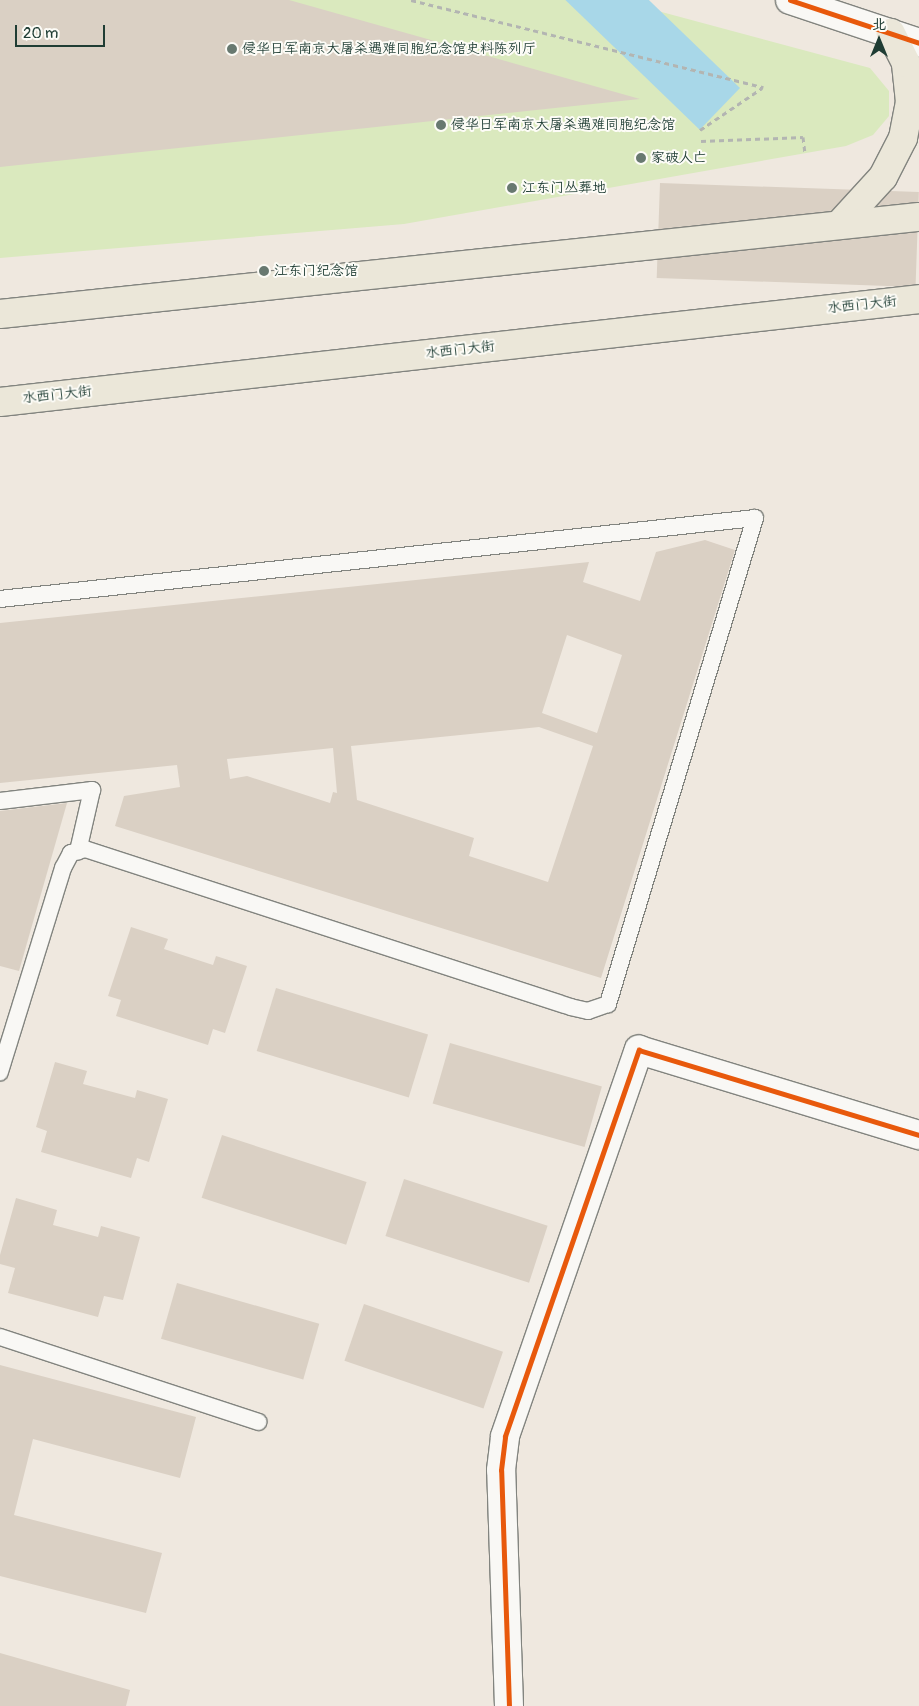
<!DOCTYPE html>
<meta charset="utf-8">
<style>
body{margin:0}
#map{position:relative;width:919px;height:1706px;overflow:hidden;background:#efe8df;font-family:Pangolin,"LXGW WenKai TC",sans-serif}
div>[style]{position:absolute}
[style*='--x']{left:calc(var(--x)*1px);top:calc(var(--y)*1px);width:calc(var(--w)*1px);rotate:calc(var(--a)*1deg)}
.green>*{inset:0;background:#dae9be}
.water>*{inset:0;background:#a8d7e8;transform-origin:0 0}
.building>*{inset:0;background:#dad0c4;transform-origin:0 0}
.path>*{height:3px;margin-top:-1.5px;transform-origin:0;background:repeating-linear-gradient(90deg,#b3b5b2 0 5px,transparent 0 9px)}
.roads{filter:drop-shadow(1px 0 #82847f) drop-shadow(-1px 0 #82847f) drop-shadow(0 1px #82847f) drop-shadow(0 -1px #82847f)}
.lane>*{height:16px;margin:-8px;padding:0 8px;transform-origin:8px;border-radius:8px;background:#f9f8f5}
.street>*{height:28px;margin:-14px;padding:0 14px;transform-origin:14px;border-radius:14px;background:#f9f8f5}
.secondary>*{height:28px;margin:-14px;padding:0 14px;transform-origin:14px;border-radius:14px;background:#f9f8f5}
.primary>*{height:28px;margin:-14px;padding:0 14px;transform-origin:14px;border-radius:14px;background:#ebe7d9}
.cycleway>*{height:5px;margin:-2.5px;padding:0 2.5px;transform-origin:2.5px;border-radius:2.5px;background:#e8590c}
.dots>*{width:14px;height:14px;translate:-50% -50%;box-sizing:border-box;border:2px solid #fdfcf7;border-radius:50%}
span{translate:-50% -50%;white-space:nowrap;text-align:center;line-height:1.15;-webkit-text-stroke:4px #fdfcf7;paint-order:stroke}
.poi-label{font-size:14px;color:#1f3d34}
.left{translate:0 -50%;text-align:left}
.street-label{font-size:14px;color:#1f3d34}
.north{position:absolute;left:854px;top:15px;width:50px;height:50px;-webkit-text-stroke:4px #fdfcf7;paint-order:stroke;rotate:0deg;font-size:14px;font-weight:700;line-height:20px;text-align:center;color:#1f3d34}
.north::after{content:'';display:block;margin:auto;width:18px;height:22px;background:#1f3d34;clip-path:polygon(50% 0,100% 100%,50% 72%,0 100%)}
.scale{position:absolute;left:15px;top:25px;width:90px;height:22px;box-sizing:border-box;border:2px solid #1f3d34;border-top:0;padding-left:6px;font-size:15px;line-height:18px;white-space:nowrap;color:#1f3d34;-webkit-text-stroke:4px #fdfcf7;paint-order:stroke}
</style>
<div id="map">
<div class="green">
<i style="clip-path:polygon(0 0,617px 0,870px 68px,889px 91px,889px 116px,873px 135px,846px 146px,404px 224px,0 258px)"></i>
</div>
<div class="water">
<i style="left:740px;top:88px;width:58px;height:744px;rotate:134deg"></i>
</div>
<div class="building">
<i style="clip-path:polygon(0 0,289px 0,640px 99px,0 167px)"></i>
<i style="left:660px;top:183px;width:259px;height:95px;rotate:2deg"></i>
<i style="clip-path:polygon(evenodd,705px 540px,735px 550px,601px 978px,115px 826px,124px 796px,180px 787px,177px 765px,0 783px,0 623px,589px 562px,583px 582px,640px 601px,656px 552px,705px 540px,567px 635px,622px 655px,597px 733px,542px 713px,567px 635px,705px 540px,539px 727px,593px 746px,548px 882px,469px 856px,474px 838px,357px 800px,351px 746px,539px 727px,705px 540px,333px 748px,337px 793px,333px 792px,330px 803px,247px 776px,230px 779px,227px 759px,333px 748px)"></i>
<i style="clip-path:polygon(67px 803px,19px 971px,0 966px,0 811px)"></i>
<i style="clip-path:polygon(131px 927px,168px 939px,164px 949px,213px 965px,216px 956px,247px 966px,225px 1033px,213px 1029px,208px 1045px,116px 1016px,121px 1000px,108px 996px)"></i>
<i style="left:276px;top:988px;width:159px;height:66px;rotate:17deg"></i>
<i style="left:450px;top:1043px;width:158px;height:63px;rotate:16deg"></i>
<i style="clip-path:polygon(55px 1062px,87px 1071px,83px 1084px,135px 1098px,137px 1090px,168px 1099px,149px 1162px,137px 1158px,131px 1178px,41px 1152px,47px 1131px,36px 1127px)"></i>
<i style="left:222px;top:1135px;width:152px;height:66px;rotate:18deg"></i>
<i style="left:404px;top:1179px;width:151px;height:60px;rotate:18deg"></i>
<i style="clip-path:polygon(16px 1198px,57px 1210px,53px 1225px,98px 1237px,101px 1226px,140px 1237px,123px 1300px,104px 1296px,98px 1317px,8px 1293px,15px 1268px,0 1264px,0 1255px)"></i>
<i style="left:177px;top:1283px;width:148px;height:58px;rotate:16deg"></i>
<i style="left:364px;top:1304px;width:147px;height:60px;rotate:19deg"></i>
<i style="clip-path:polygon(0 1365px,196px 1417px,180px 1478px,33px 1439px,14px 1515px,162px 1553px,146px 1613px,0 1576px)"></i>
<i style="clip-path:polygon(0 1653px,130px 1690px,126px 1706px,0 1706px)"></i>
</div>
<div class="path">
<i style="--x:411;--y:0;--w:363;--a:13.9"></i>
<i style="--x:700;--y:130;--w:75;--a:-34.1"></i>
<i style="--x:701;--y:141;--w:102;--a:-2.2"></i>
<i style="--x:803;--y:137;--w:17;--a:83"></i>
</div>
<div class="roads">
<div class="lane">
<i style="--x:0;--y:599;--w:759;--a:-6.12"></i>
<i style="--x:755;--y:518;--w:508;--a:106.83"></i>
<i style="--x:608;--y:1004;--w:21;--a:161"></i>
<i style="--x:588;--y:1011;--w:17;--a:-167"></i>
<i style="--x:571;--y:1007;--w:511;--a:-161.99"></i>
<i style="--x:85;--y:849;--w:15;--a:164"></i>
<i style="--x:71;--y:853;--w:17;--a:118"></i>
<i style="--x:63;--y:868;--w:214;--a:107.2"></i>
<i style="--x:0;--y:801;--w:93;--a:-6.8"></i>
<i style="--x:92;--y:790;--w:63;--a:102.9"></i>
<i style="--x:0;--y:1337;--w:272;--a:18.2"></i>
</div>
<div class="street">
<i style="--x:509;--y:1706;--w:236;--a:-91.9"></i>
<i style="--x:501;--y:1470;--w:34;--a:-83"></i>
<i style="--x:505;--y:1436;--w:409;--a:-70.9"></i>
<i style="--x:639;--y:1050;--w:293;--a:16.9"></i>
</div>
<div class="secondary">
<i style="--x:790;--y:0;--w:136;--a:18.4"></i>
</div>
<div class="primary">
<i style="--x:839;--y:225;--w:65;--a:-47.5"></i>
<i style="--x:883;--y:177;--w:44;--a:-62.9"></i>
<i style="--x:903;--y:138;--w:37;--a:-79"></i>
<i style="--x:910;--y:102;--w:39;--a:-96"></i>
<i style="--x:906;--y:63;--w:34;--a:-117"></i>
<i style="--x:0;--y:314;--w:924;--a:-6.03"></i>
<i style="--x:0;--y:402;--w:925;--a:-6.39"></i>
</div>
</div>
<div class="cycleway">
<i style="--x:790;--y:0;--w:136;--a:18.4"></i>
<i style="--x:509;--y:1706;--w:236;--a:-91.9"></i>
<i style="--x:501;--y:1470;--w:34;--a:-83"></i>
<i style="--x:505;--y:1436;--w:409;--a:-70.9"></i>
<i style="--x:639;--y:1050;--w:293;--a:16.9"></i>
</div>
<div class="dots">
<i style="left:232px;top:49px;background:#687970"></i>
<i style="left:441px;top:125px;background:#687970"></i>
<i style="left:641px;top:158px;background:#687970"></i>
<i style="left:512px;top:188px;background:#687970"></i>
<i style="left:264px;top:271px;background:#687970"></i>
</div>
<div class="poi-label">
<span class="left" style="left:242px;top:49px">侵华日军南京大屠杀遇难同胞纪念馆史料陈列厅</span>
<span class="left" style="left:451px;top:125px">侵华日军南京大屠杀遇难同胞纪念馆</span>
<span class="left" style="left:651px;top:158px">家破人亡</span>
<span class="left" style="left:522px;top:188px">江东门丛葬地</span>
<span class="left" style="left:274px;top:271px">江东门纪念馆</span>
</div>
<div class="street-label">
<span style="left:862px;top:305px;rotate:-6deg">水西门大街</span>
<span style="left:460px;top:350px;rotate:-6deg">水西门大街</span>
<span style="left:57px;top:395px;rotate:-6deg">水西门大街</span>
</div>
<div class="north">北</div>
<div class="scale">20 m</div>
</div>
